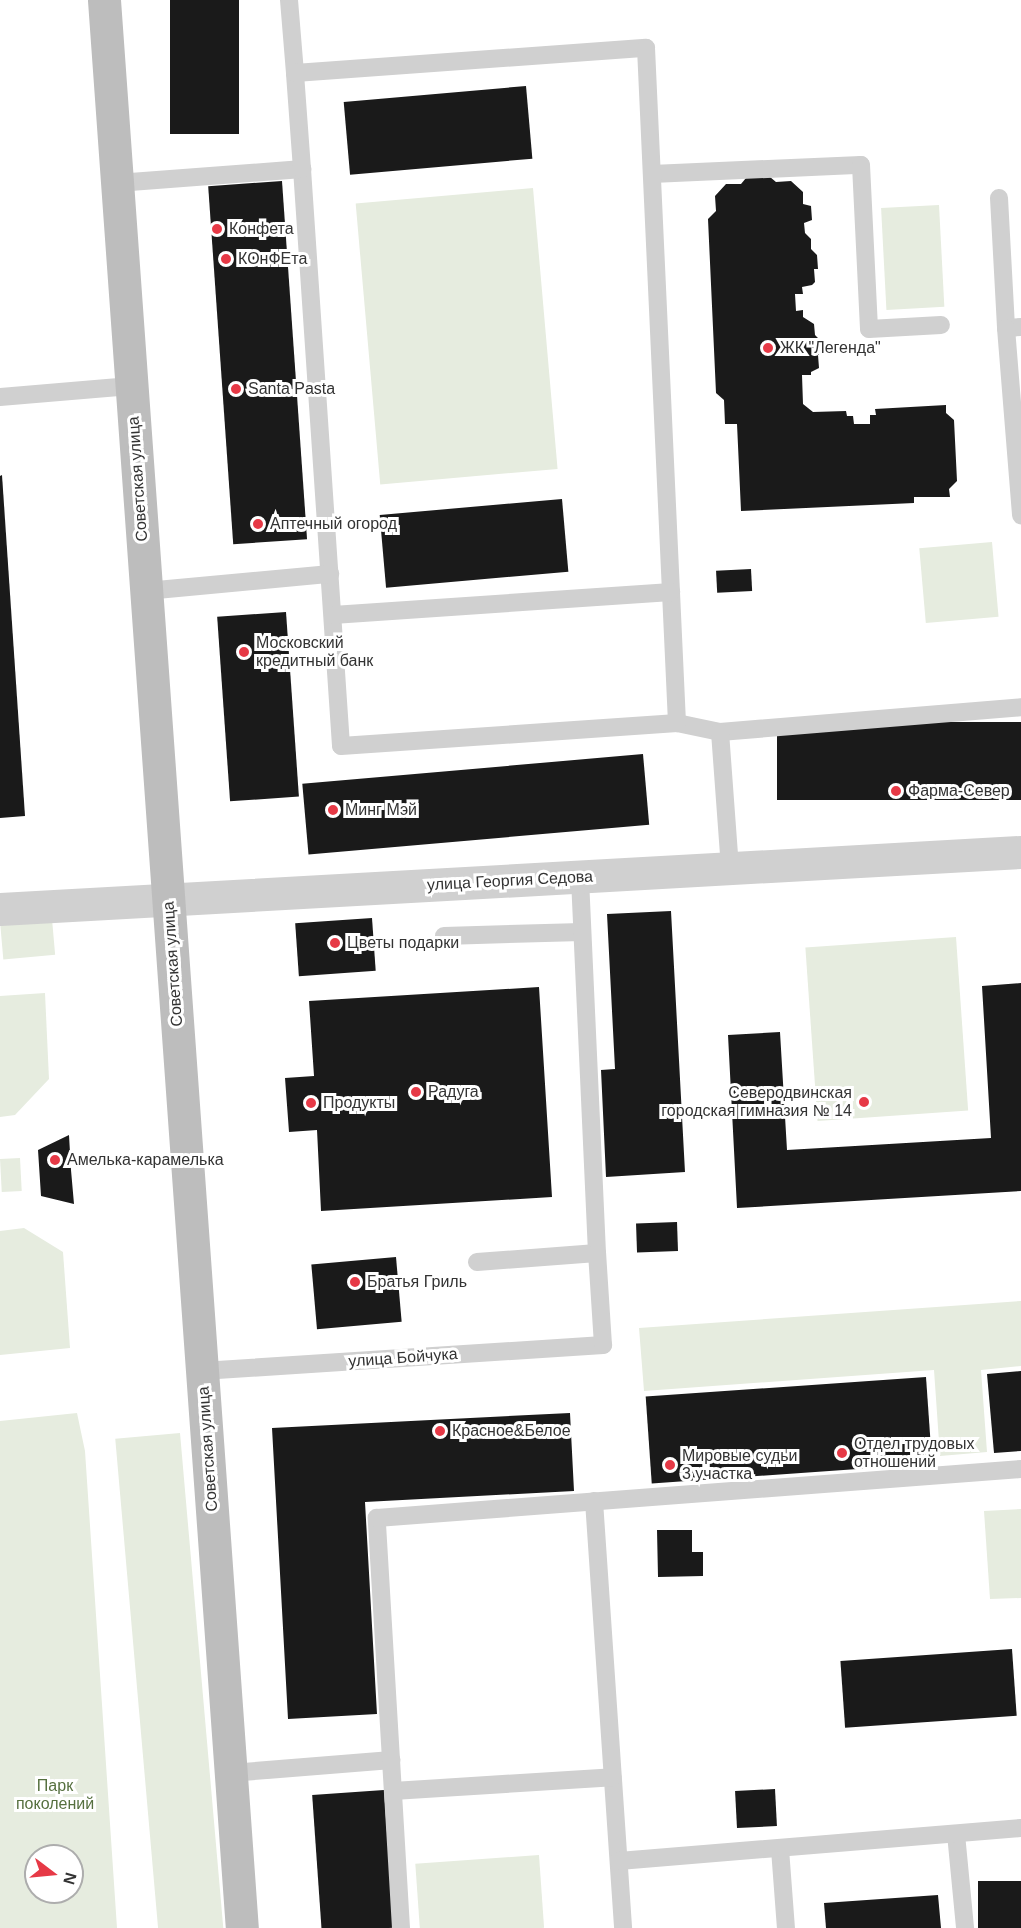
<!DOCTYPE html>
<meta charset="utf-8">
<style>
body{margin:0}
#map{position:relative;width:1021px;height:1928px;overflow:hidden;background:#fff;font-family:Arial,sans-serif}
div>[style]{position:absolute}
[style*='--x']{left:calc(var(--x)*1px);top:calc(var(--y)*1px);width:calc(var(--w)*1px);rotate:calc(var(--a)*1deg)}
.green>*{inset:0;background:#e6ecdf;transform-origin:0 0}
.building>*{inset:0;background:#1a1a1a;transform-origin:0 0}
.lane>*{height:18px;margin:-9px;padding:0 9px;transform-origin:9px;border-radius:9px;background:#d0d0d0}
.street>*{height:33px;margin:-16.5px;padding:0 16.5px;transform-origin:16.5px;border-radius:16.5px;background:#d0d0d0}
.secondary>*{height:33px;margin:-16.5px;padding:0 16.5px;transform-origin:16.5px;border-radius:16.5px;background:#bdbdbd}
.dots>*{width:16px;height:16px;translate:-50% -50%;box-sizing:border-box;border:3px solid #fff;border-radius:50%}
span{translate:-50% -50%;white-space:nowrap;text-align:center;line-height:1.15;-webkit-text-stroke:6px #fff;paint-order:stroke}
.poi-label{font-size:16px;color:#333}
.left{translate:0 -50%;text-align:left}
.right{translate:-100% -50%;text-align:right}
.street-label{font-size:16px;color:#333}
.park-label{font-size:16px;color:#56703f}
.north{position:absolute;left:24px;top:1844px;width:60px;height:60px;box-sizing:border-box;background:#fff;border:2px solid #adadad;border-radius:50%;rotate:106deg;font-size:16px;font-weight:700;line-height:24px;text-align:center;color:#333}
.north::after{content:'';display:block;margin:auto;width:21px;height:27px;background:#e63946;clip-path:polygon(50% 0,100% 100%,50% 72%,0 100%)}
</style>
<div id="map">
<div class="green">
<i style="left:533px;top:188px;width:282px;height:178px;rotate:85deg"></i>
<i style="left:939px;top:205px;width:102px;height:58px;rotate:87deg"></i>
<i style="left:992px;top:542px;width:75px;height:73px;rotate:85deg"></i>
<i style="left:52px;top:919px;width:36px;height:52px;rotate:85deg"></i>
<i style="left:956px;top:937px;width:174px;height:151px;rotate:86deg"></i>
<i style="clip-path:polygon(45px 993px,49px 1079px,15px 1115px,0 1117px,0 996px)"></i>
<i style="left:20px;top:1158px;width:33px;height:20px;rotate:87deg"></i>
<i style="clip-path:polygon(24px 1228px,63px 1252px,70px 1348px,0 1355px,0 1231px)"></i>
<i style="clip-path:polygon(1021px 1301px,1021px 1366px,981px 1370px,987px 1452px,940px 1456px,934px 1370px,644px 1391px,639px 1328px)"></i>
<i style="clip-path:polygon(evenodd,77px 1413px,85px 1451px,117px 1928px,0 1928px,0 1421px,77px 1413px,36px 1856px,72px 1856px,72px 1892px,36px 1892px,36px 1856px)"></i>
<i style="left:180px;top:1433px;width:497px;height:65px;rotate:85deg"></i>
<i style="clip-path:polygon(1021px 1509px,1021px 1598px,990px 1599px,984px 1511px)"></i>
<i style="left:539px;top:1855px;width:73px;height:124px;rotate:86deg"></i>
</div>
<div class="building">
<i style="left:170px;top:0;width:69px;height:134px"></i>
<i style="left:526px;top:86px;width:73px;height:183px;rotate:85deg"></i>
<i style="clip-path:polygon(770px 177px,776px 182px,791px 181px,803px 192px,803px 204px,811px 206px,812px 220px,804px 223px,805px 233px,811px 239px,811px 249px,817px 255px,818px 269px,814px 269px,815px 282px,812px 285px,802px 287px,803px 294px,795px 294px,796px 311px,803px 310px,803px 317px,814px 324px,815px 335px,821px 341px,821px 355px,818px 355px,819px 368px,811px 372px,811px 375px,802px 375px,803px 404px,813px 412px,846px 411px,847px 416px,853px 416px,854px 424px,870px 424px,870px 415px,876px 415px,875px 409px,946px 405px,946px 413px,954px 420px,957px 481px,949px 489px,950px 497px,914px 497px,914px 503px,741px 511px,737px 424px,725px 424px,724px 400px,716px 393px,708px 219px,716px 211px,715px 196px,726px 184px,741px 184px,746px 178px)"></i>
<i style="left:282px;top:181px;width:359px;height:74px;rotate:86deg"></i>
<i style="clip-path:polygon(2px 475px,25px 816px,0 818px,0 476px)"></i>
<i style="left:562px;top:499px;width:73px;height:183px;rotate:85deg"></i>
<i style="left:751px;top:569px;width:22px;height:35px;rotate:87deg"></i>
<i style="left:286px;top:612px;width:185px;height:69px;rotate:86deg"></i>
<i style="left:1021px;top:722px;width:78px;height:244px;rotate:90deg"></i>
<i style="left:643px;top:754px;width:71px;height:342px;rotate:85deg"></i>
<i style="clip-path:polygon(671px 911px,685px 1172px,606px 1177px,601px 1070px,615px 1069px,607px 914px)"></i>
<i style="left:372px;top:918px;width:53px;height:77px;rotate:86deg"></i>
<i style="clip-path:polygon(1021px 983px,1021px 1191px,737px 1208px,728px 1035px,780px 1032px,787px 1150px,991px 1138px,982px 986px)"></i>
<i style="clip-path:polygon(539px 987px,552px 1197px,321px 1211px,317px 1130px,289px 1132px,285px 1078px,314px 1076px,309px 1001px)"></i>
<i style="clip-path:polygon(69px 1135px,71px 1170px,74px 1204px,41px 1196px,38px 1150px)"></i>
<i style="left:677px;top:1222px;width:29px;height:41px;rotate:88deg"></i>
<i style="left:396px;top:1257px;width:65px;height:85px;rotate:85deg"></i>
<i style="clip-path:polygon(1021px 1371px,1021px 1451px,994px 1453px,987px 1374px)"></i>
<i style="left:926px;top:1377px;width:87px;height:281px;rotate:86deg"></i>
<i style="clip-path:polygon(570px 1413px,574px 1491px,365px 1502px,377px 1714px,288px 1719px,272px 1428px)"></i>
<i style="clip-path:polygon(657px 1530px,692px 1530px,692px 1552px,703px 1552px,703px 1576px,658px 1577px)"></i>
<i style="left:1012px;top:1649px;width:67px;height:172px;rotate:86deg"></i>
<i style="left:775px;top:1789px;width:37px;height:40px;rotate:87deg"></i>
<i style="left:384px;top:1790px;width:138px;height:72px;rotate:86deg"></i>
<i style="left:1021px;top:1881px;width:47px;height:43px;rotate:90deg"></i>
<i style="clip-path:polygon(938px 1895px,941px 1928px,826px 1928px,824px 1903px)"></i>
</div>
<div class="lane">
<i style="--x:289;--y:0;--w:73;--a:85.3"></i>
<i style="--x:302;--y:169;--w:578;--a:86.13"></i>
<i style="--x:341;--y:746;--w:337;--a:-3.9"></i>
<i style="--x:677;--y:723;--w:44;--a:11.8"></i>
<i style="--x:720;--y:732;--w:302;--a:-4.7"></i>
<i style="--x:652;--y:174;--w:209;--a:-2.5"></i>
<i style="--x:861;--y:165;--w:164;--a:87.2"></i>
<i style="--x:869;--y:329;--w:72;--a:-3.2"></i>
<i style="--x:117;--y:183;--w:186;--a:-4.3"></i>
<i style="--x:302;--y:169;--w:96;--a:-94.2"></i>
<i style="--x:295;--y:73;--w:352;--a:-4.1"></i>
<i style="--x:646;--y:48;--w:676;--a:87.37"></i>
<i style="--x:999;--y:198;--w:130;--a:86.9"></i>
<i style="--x:1006;--y:328;--w:15;--a:-4"></i>
<i style="--x:1006;--y:328;--w:188;--a:85.4"></i>
<i style="--x:0;--y:397;--w:131;--a:-4.8"></i>
<i style="--x:146;--y:591;--w:185;--a:-5.3"></i>
<i style="--x:333;--y:615;--w:339;--a:-3.9"></i>
<i style="--x:720;--y:732;--w:136;--a:85.8"></i>
<i style="--x:444;--y:936;--w:138;--a:-1.7"></i>
<i style="--x:477;--y:1262;--w:120;--a:-4.3"></i>
<i style="--x:597;--y:1253;--w:376;--a:-92.6"></i>
<i style="--x:202;--y:1371;--w:402;--a:-3.7"></i>
<i style="--x:603;--y:1345;--w:92;--a:-93.7"></i>
<i style="--x:594;--y:1501;--w:428;--a:86.1"></i>
<i style="--x:230;--y:1773;--w:162;--a:-4.6"></i>
<i style="--x:393;--y:1791;--w:220;--a:-3.6"></i>
<i style="--x:956;--y:1834;--w:94;--a:84.5"></i>
<i style="--x:780;--y:1849;--w:79;--a:85.7"></i>
<i style="--x:619;--y:1861;--w:403;--a:-4.7"></i>
<i style="--x:401;--y:1928;--w:411;--a:-93.4"></i>
<i style="--x:377;--y:1518;--w:646;--a:-4.35"></i>
</div>
<div class="street">
<i style="--x:0;--y:909;--w:1023;--a:-3.2"></i>
</div>
<div class="secondary">
<i style="--x:104;--y:0;--w:1933;--a:85.91"></i>
</div>
<div class="dots">
<i style="left:217px;top:229px;background:#e63946"></i>
<i style="left:226px;top:259px;background:#e63946"></i>
<i style="left:768px;top:348px;background:#e63946"></i>
<i style="left:236px;top:389px;background:#e63946"></i>
<i style="left:258px;top:524px;background:#e63946"></i>
<i style="left:244px;top:652px;background:#e63946"></i>
<i style="left:896px;top:791px;background:#e63946"></i>
<i style="left:333px;top:810px;background:#e63946"></i>
<i style="left:335px;top:943px;background:#e63946"></i>
<i style="left:416px;top:1092px;background:#e63946"></i>
<i style="left:864px;top:1102px;background:#e63946"></i>
<i style="left:311px;top:1103px;background:#e63946"></i>
<i style="left:55px;top:1160px;background:#e63946"></i>
<i style="left:355px;top:1282px;background:#e63946"></i>
<i style="left:440px;top:1431px;background:#e63946"></i>
<i style="left:842px;top:1453px;background:#e63946"></i>
<i style="left:670px;top:1465px;background:#e63946"></i>
</div>
<div class="poi-label">
<span class="left" style="left:229px;top:229px">Конфета</span>
<span class="left" style="left:238px;top:259px">КОнФЕта</span>
<span class="left" style="left:780px;top:348px">ЖК "Легенда"</span>
<span class="left" style="left:248px;top:389px">Santa Pasta</span>
<span class="left" style="left:270px;top:524px">Аптечный огород</span>
<span class="left" style="left:256px;top:652px">Московский<br>кредитный банк</span>
<span class="left" style="left:908px;top:791px">Фарма-Север</span>
<span class="left" style="left:345px;top:810px">Минг Мэй</span>
<span class="left" style="left:347px;top:943px">Цветы подарки</span>
<span class="left" style="left:428px;top:1092px">Радуга</span>
<span class="right" style="left:852px;top:1102px">Северодвинская<br>городская гимназия № 14</span>
<span class="left" style="left:323px;top:1103px">Продукты</span>
<span class="left" style="left:67px;top:1160px">Амелька-карамелька</span>
<span class="left" style="left:367px;top:1282px">Братья Гриль</span>
<span class="left" style="left:452px;top:1431px">Красное&amp;Белое</span>
<span class="left" style="left:854px;top:1453px">Отдел трудовых<br>отношений</span>
<span class="left" style="left:682px;top:1465px">Мировые судьи<br>3 участка</span>
</div>
<div class="street-label">
<span style="left:138px;top:479px;rotate:-94deg">Советская улица</span>
<span style="left:510px;top:881px;rotate:-3deg">улица Георгия Седова</span>
<span style="left:173px;top:964px;rotate:-94deg">Советская улица</span>
<span style="left:403px;top:1358px;rotate:-4deg">улица Бойчука</span>
<span style="left:208px;top:1449px;rotate:-94deg">Советская улица</span>
</div>
<div class="park-label">
<span style="left:55px;top:1795px">Парк<br>поколений</span>
</div>
<div class="north">N</div>
</div>
